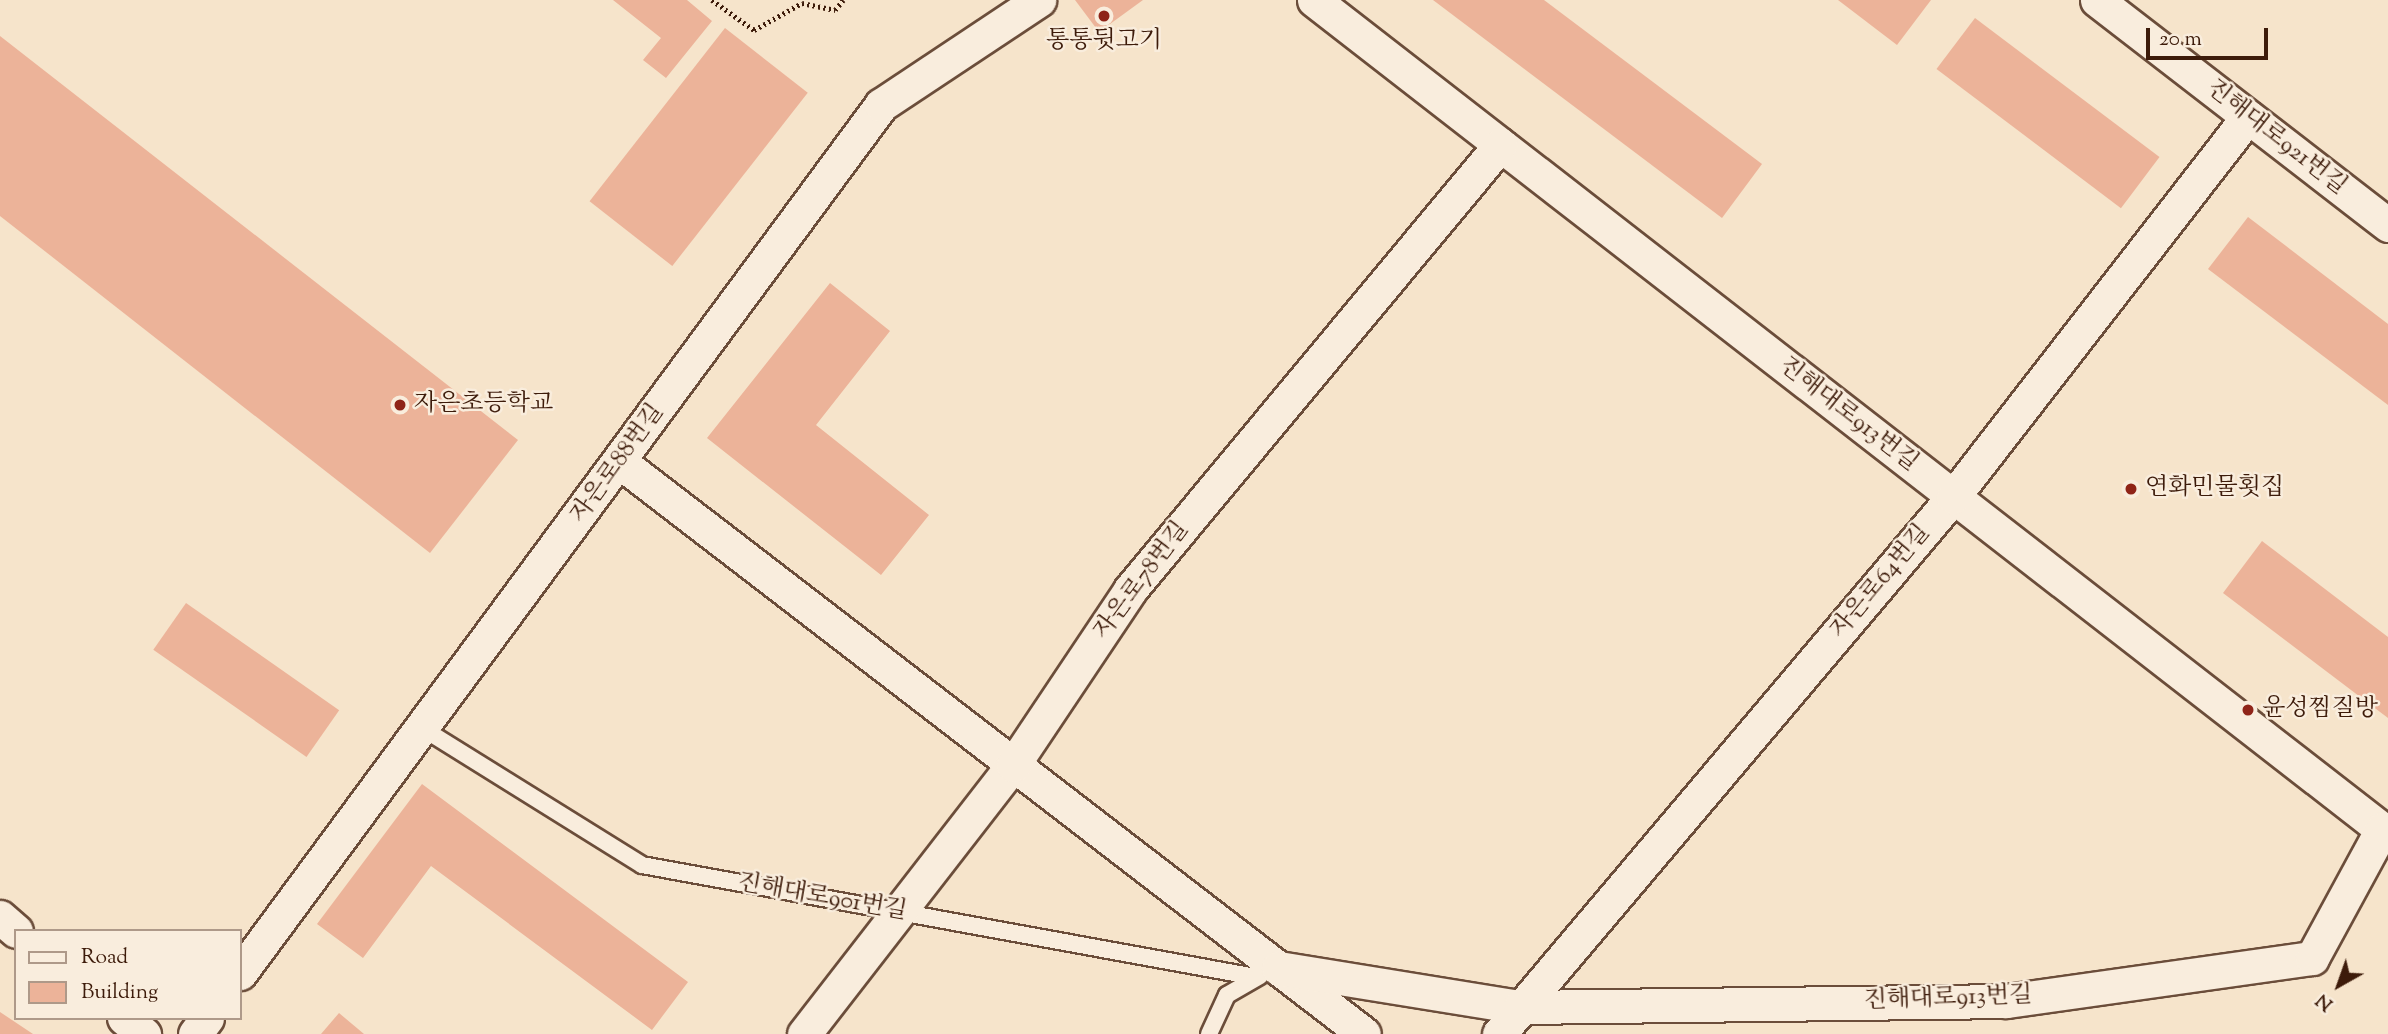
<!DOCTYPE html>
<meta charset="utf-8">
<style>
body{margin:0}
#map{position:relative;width:2388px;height:1034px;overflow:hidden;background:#f6e4cb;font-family:"Sorts Mill Goudy","Noto Serif KR",serif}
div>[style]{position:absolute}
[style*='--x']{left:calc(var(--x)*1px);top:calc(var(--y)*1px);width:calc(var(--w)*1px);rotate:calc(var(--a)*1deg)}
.building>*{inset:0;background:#ecb399;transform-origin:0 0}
.path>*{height:4.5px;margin-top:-2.25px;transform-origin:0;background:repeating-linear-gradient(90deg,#3d1b0a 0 2px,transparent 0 5.5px)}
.roads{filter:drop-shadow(2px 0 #6b4d3a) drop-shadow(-2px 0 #6b4d3a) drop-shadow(0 2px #6b4d3a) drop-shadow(0 -2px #6b4d3a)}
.service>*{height:16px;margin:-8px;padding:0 8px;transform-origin:8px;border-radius:8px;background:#f9eddd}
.minor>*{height:33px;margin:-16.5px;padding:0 16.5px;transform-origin:16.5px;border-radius:16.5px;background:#f9eddd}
.dots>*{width:19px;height:19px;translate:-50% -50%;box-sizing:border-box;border:4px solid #f9eddd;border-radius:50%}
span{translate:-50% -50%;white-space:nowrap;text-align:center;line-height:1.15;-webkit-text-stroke:5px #f9eddd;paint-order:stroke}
.poi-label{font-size:24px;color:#3d1b0a}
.left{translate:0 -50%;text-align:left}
.street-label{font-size:24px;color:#3d1b0a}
.legend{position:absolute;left:14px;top:929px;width:228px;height:91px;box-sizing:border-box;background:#f9eddd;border:2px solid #ae9989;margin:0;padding:9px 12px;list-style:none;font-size:21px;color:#3d1b0a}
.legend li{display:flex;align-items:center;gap:14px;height:35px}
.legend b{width:35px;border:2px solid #ae9989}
.north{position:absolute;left:2304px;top:950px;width:70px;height:70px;-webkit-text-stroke:5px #f9eddd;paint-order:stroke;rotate:220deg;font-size:19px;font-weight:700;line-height:28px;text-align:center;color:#3d1b0a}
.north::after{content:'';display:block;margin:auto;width:24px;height:32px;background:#3d1b0a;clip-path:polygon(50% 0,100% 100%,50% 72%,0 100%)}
.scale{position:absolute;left:2146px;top:28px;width:122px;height:32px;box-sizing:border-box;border:4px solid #3d1b0a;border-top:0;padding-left:9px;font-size:21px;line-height:24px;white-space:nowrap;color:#3d1b0a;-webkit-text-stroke:5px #f9eddd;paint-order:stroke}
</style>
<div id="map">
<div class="building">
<i style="clip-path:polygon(613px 0,687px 0,712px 21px,666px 78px,643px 60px,661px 38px)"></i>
<i style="clip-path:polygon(1075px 0,1143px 0,1099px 32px)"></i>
<i style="clip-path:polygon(1433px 0,1544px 0,1762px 164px,1722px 218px)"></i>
<i style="clip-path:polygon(1838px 0,1931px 0,1897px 45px)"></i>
<i style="left:1975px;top:18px;width:231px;height:64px;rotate:37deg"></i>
<i style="left:725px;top:28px;width:105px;height:220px;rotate:38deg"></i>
<i style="clip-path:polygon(0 36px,518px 440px,430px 553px,0 216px)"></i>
<i style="clip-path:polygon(2248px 217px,2388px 324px,2388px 405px,2208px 269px)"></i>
<i style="clip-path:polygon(830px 283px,890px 331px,816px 425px,929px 515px,881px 575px,707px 438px)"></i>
<i style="clip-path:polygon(2262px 541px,2388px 637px,2388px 718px,2223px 593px)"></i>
<i style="left:186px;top:603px;width:187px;height:57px;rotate:35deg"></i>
<i style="clip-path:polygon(422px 784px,688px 982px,652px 1030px,431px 866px,363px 958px,317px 924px)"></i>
<i style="clip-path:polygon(0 1012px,33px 1034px,0 1034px)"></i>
<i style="clip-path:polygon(339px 1013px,364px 1034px,321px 1034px)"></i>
</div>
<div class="path">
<i style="--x:712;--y:0;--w:52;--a:35.5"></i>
<i style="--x:754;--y:30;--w:55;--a:-29.4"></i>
<i style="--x:802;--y:3;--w:34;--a:12"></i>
<i style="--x:835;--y:10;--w:13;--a:-51"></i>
</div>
<div class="roads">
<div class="service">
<i style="--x:422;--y:728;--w:259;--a:31.9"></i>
<i style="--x:642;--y:865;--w:624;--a:10.34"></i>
<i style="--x:1209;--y:1034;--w:43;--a:-65.2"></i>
<i style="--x:1227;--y:995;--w:38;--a:-30"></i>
</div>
<div class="minor">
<i style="--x:1314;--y:0;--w:1360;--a:37.83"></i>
<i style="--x:2097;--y:0;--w:368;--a:37.7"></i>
<i style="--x:620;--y:462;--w:938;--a:37.55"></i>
<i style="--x:0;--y:917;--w:21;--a:41"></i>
<i style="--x:1278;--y:968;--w:245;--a:9.2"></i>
<i style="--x:1520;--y:1007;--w:486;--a:-0.7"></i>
<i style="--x:2006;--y:1001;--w:309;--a:-8"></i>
<i style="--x:2312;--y:958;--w:147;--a:-61.5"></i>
<i style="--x:240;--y:973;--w:1079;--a:-53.55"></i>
<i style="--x:881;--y:105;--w:190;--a:-33.6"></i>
<i style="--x:124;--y:1018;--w:26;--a:39"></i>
<i style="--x:195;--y:1034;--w:20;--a:-53"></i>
<i style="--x:804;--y:1034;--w:341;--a:-52.2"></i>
<i style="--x:1013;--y:765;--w:211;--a:-56.2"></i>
<i style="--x:1130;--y:590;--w:579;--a:-50.26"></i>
<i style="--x:1499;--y:1034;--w:703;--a:-49.79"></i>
<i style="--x:1953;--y:497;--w:481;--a:-52.2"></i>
</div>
</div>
<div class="dots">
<i style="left:1104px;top:16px;background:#8f2418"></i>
<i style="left:400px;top:405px;background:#8f2418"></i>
<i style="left:2131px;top:489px;background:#8f2418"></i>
<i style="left:2248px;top:710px;background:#8f2418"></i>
</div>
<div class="poi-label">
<span style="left:1104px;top:42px">통통뒷고기</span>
<span class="left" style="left:414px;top:405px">자은초등학교</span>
<span class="left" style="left:2145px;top:489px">연화민물횟집</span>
<span class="left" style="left:2262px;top:710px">윤성찜질방</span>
</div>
<div class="street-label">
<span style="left:2276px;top:138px;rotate:38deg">진해대로921번길</span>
<span style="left:1848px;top:415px;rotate:38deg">진해대로913번길</span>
<span style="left:618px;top:464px;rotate:-54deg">자은로88번길</span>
<span style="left:1142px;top:581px;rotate:-53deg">자은로78번길</span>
<span style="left:1881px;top:582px;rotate:-50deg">자은로64번길</span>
<span style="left:822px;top:898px;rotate:10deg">진해대로901번길</span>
<span style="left:1948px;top:999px;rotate:-2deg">진해대로913번길</span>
</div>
<ul class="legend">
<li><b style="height:9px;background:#f9eddd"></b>Road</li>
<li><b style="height:19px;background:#ecb399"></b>Building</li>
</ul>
<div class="north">N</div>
<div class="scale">20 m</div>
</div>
